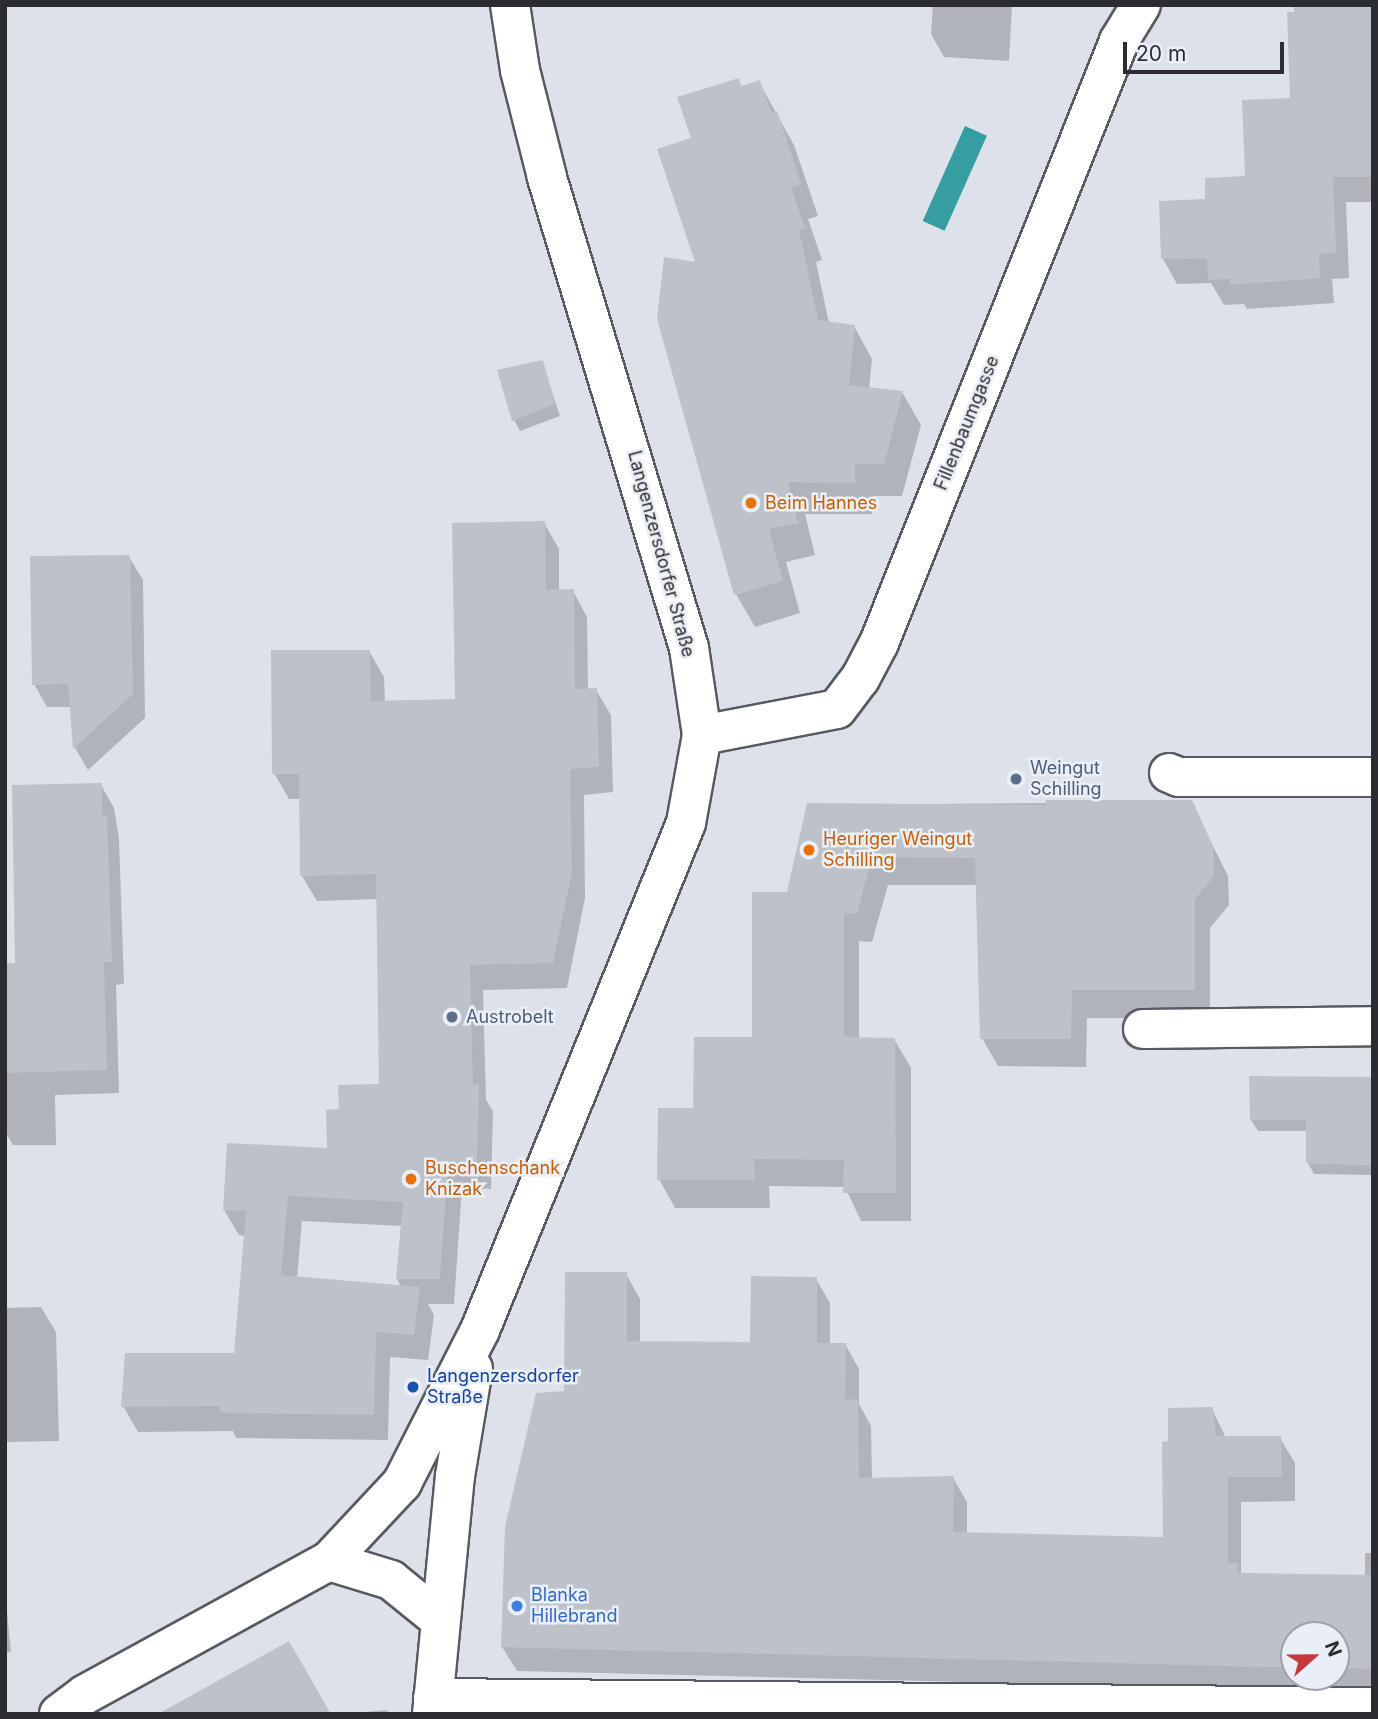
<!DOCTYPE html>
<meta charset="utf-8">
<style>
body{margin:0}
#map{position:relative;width:1378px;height:1719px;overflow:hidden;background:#dde1e9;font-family:Inter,sans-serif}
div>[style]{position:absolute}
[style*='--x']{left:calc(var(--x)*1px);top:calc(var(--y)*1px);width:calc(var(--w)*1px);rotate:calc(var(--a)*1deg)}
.water>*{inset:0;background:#369ea3;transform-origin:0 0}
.shadow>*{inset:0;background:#0003}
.building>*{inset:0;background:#bdc1c9}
.roads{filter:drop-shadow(2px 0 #575a60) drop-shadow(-2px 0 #575a60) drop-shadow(0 2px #575a60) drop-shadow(0 -2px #575a60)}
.minor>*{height:38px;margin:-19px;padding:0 19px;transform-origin:19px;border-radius:19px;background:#fff}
.major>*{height:38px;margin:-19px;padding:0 19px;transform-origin:19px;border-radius:19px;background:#fff}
.dots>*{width:19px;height:19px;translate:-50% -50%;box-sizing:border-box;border:4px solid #eaeef6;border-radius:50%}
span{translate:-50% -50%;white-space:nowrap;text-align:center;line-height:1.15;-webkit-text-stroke:5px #eaeef6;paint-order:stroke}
.street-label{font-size:18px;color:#2b2d30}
.food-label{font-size:18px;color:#c56008}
.left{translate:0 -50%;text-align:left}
.service-label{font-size:18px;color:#4e5e75}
.transit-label{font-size:18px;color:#164399}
.shop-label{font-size:18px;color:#366cbe}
.frame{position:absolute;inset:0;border:7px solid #2b2d30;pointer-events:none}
.north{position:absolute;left:1280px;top:1621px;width:70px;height:70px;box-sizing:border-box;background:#eaeef6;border:2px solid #9ea1a7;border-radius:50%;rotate:69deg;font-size:19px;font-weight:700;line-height:28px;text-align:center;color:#2b2d30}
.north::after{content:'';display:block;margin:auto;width:24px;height:32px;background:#c8393c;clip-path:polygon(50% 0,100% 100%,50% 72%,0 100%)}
.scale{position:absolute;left:1123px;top:42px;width:161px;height:32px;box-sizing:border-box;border:4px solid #2b2d30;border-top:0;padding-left:9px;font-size:21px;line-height:24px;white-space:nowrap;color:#2b2d30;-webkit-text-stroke:5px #eaeef6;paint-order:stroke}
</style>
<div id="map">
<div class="water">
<i style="left:965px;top:126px;width:24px;height:104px;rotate:24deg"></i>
</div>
<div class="shadow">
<i style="clip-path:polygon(933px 5px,1012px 5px,1009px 61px,944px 57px,931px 34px)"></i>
<i style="clip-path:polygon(1373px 5px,1373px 202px,1346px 202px,1349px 278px,1332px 279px,1334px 303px,1247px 309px,1244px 304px,1224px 305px,1211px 283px,1177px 284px,1163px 259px,1207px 201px,1246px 178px,1291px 100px)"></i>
<i style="clip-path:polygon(738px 80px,742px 87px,759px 82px,794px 145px,818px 216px,808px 219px,822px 260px,816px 262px,829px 323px,854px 326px,872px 359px,869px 389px,902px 392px,921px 425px,902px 496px,873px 496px,872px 514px,805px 514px,815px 555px,786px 562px,800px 613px,755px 627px,736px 594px,659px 319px,697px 264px,693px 139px)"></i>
<i style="clip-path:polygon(542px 362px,560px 416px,520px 431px,514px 420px)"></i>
<i style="clip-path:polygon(evenodd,544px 523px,559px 549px,559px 591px,573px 591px,587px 617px,588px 690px,596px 690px,611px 715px,613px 792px,584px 795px,585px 898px,567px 988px,483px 990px,486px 1100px,493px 1111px,491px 1189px,462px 1187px,454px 1304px,428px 1304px,434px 1315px,428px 1360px,390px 1357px,388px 1440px,236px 1438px,233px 1431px,138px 1432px,123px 1406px,236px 1355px,246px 1236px,239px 1235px,224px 1210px,329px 1150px,340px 1111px,381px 1086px,378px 899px,317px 901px,302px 876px,301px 799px,289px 799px,274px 773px,369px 651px,384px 677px,385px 702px,456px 700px,544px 523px,302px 1221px,402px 1226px,397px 1279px,402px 1288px,297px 1278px,302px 1221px)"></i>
<i style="clip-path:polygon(129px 557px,143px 580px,145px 718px,88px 770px,75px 748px,72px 707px,47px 707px,34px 684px)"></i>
<i style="clip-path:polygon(101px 785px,114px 808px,119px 839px,124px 984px,116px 985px,119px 1093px,55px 1095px,56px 1145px,13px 1145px,5px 1131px,5px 965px,17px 964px)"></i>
<i style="clip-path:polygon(1191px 802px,1228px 876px,1229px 905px,1210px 928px,1210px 1018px,1087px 1018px,1086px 1067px,998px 1066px,982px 1038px,977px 885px,888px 885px,872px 942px,859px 941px,859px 1039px,894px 1039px,911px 1068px,911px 1221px,861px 1221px,845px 1187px,769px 1186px,770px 1208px,675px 1208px,659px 1179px,695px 1110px,754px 1039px,809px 805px)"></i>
<i style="clip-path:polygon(1373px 1078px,1373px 1175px,1314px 1174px,1308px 1163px,1307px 1131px,1258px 1131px,1251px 1120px)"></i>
<i style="clip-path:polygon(evenodd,626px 1274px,640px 1299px,640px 1343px,752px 1344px,816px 1279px,830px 1303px,830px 1344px,845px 1344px,859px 1369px,859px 1404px,871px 1426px,872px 1479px,953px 1478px,967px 1502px,967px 1534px,1165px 1539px,1170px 1443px,1212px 1409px,1226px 1438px,1280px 1438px,1295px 1463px,1295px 1501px,1241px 1502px,1241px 1573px,1365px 1577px,1365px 1553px,1373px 1553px,1373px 1692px,517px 1671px,502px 1647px,566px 1393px,626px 1274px,1294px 1635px,1336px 1635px,1336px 1677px,1294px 1677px,1294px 1635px)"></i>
<i style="clip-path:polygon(41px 1307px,56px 1332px,59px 1441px,5px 1442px,5px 1308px)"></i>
<i style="clip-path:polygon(5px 1590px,11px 1652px,5px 1653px)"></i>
<i style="clip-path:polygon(387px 1710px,389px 1714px,343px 1714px)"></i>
</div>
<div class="building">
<i style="clip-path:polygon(1294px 5px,1373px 5px,1373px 177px,1333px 177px,1336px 253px,1319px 254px,1320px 278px,1230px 285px,1230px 279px,1208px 280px,1207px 258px,1161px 259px,1159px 201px,1205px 199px,1205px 178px,1245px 176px,1242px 100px,1290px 98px,1287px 12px,1294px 12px)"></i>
<i style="clip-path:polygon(739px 78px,741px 86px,760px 80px,771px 113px,777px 111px,801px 184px,791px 187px,805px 228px,799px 230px,818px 320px,855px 325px,849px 385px,903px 391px,884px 464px,855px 464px,855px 483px,788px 482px,798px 523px,769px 529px,783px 581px,734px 595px,657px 319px,664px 257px,695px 262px,657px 149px,691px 138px,677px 97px)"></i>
<i style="clip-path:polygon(543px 360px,555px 404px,512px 421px,497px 370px)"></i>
<i style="clip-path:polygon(545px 521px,546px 590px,574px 589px,575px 689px,597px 688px,599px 767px,570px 769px,572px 872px,553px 963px,470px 965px,473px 1085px,479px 1084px,477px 1164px,448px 1162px,440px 1279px,396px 1279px,403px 1202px,288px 1196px,281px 1275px,420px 1287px,414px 1335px,376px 1332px,374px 1415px,220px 1413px,220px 1406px,121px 1407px,125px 1353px,234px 1353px,246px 1211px,223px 1210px,227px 1143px,327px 1148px,326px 1110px,339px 1109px,338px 1085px,379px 1084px,376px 874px,300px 876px,299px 774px,272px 774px,271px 650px,370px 650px,371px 701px,455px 699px,452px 523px)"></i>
<i style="clip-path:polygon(130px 555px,133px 694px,73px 749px,68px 684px,32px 685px,30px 556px)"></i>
<i style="clip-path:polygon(102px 783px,102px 815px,107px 815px,112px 962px,104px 962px,107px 1070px,5px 1073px,5px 963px,15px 963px,12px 785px)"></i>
<i style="clip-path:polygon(1046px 800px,1192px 800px,1213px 846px,1214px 876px,1195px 899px,1195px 990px,1072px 990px,1071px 1039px,980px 1039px,975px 858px,872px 857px,857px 914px,844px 913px,844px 1037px,895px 1038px,896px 1193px,843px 1193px,844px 1160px,754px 1159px,755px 1180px,657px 1180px,658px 1108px,693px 1108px,694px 1037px,752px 1037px,752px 892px,787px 892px,807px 803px,1046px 805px)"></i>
<i style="clip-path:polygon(1249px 1076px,1373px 1077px,1373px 1166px,1306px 1163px,1306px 1120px,1250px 1120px)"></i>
<i style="clip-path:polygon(565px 1272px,627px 1272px,627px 1341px,750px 1342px,751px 1276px,817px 1277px,817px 1343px,846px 1343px,845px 1399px,858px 1400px,859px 1478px,954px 1476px,953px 1532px,1163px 1537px,1162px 1442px,1168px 1441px,1168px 1408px,1213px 1407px,1216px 1436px,1281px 1436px,1282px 1477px,1228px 1477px,1228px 1563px,1238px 1563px,1237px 1573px,1373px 1575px,1373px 1669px,1336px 1668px,1336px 1635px,1294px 1635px,1294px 1667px,1265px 1667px,501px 1647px,505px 1527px,536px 1393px,564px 1391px)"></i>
<i style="clip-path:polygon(289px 1641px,331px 1714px,158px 1714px)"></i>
</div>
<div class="roads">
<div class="minor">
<i style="--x:702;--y:735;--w:137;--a:-10.9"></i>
<i style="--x:837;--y:709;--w:38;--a:-53"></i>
<i style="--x:860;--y:679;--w:41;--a:-62.2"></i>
<i style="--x:879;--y:643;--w:648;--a:-68.26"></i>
<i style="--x:1119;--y:41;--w:42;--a:-58.6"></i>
<i style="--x:1169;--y:773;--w:11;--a:22"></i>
<i style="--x:1179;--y:777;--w:194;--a:0"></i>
<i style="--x:1143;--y:1029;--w:230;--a:-0.7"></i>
<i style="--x:433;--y:1698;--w:940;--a:0.55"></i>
</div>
<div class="major">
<i style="--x:329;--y:1561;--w:65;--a:17"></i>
<i style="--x:391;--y:1580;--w:62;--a:39.1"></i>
<i style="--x:59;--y:1714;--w:31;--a:-37"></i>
<i style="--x:84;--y:1695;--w:279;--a:-28.7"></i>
<i style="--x:329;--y:1561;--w:107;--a:-46.9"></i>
<i style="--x:402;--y:1483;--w:172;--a:-63"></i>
<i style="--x:480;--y:1330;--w:547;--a:-67.89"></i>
<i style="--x:686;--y:823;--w:89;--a:-79.7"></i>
<i style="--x:702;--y:735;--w:88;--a:-98.5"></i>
<i style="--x:689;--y:648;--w:492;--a:-106.8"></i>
<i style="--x:547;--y:177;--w:110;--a:-104.2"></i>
<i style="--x:520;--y:70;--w:66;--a:-98.7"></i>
<i style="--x:432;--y:1714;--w:239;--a:-84.5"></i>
<i style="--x:455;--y:1476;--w:109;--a:-80.5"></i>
</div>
</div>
<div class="dots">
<i style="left:751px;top:503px;background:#e8710a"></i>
<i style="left:1016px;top:779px;background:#5c6f8a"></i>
<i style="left:809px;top:850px;background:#e8710a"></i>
<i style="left:452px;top:1017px;background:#5c6f8a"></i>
<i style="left:411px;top:1179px;background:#e8710a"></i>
<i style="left:413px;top:1387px;background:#1a4fb4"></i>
<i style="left:517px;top:1606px;background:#3f7fe0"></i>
</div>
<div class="street-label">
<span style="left:967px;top:423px;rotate:-68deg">Fillenbaumgasse</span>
<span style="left:661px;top:554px;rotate:75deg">Langenzersdorfer Straße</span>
</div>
<div class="food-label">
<span class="left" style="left:765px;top:503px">Beim Hannes</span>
<span class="left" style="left:823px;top:850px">Heuriger Weingut<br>Schilling</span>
<span class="left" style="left:425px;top:1179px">Buschenschank<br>Knizak</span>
</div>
<div class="service-label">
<span class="left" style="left:1030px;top:779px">Weingut<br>Schilling</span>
<span class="left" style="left:466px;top:1017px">Austrobelt</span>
</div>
<div class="transit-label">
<span class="left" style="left:427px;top:1387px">Langenzersdorfer<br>Straße</span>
</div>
<div class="shop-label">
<span class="left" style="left:531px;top:1606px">Blanka<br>Hillebrand</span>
</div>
<div class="frame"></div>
<div class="north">N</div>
<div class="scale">20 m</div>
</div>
